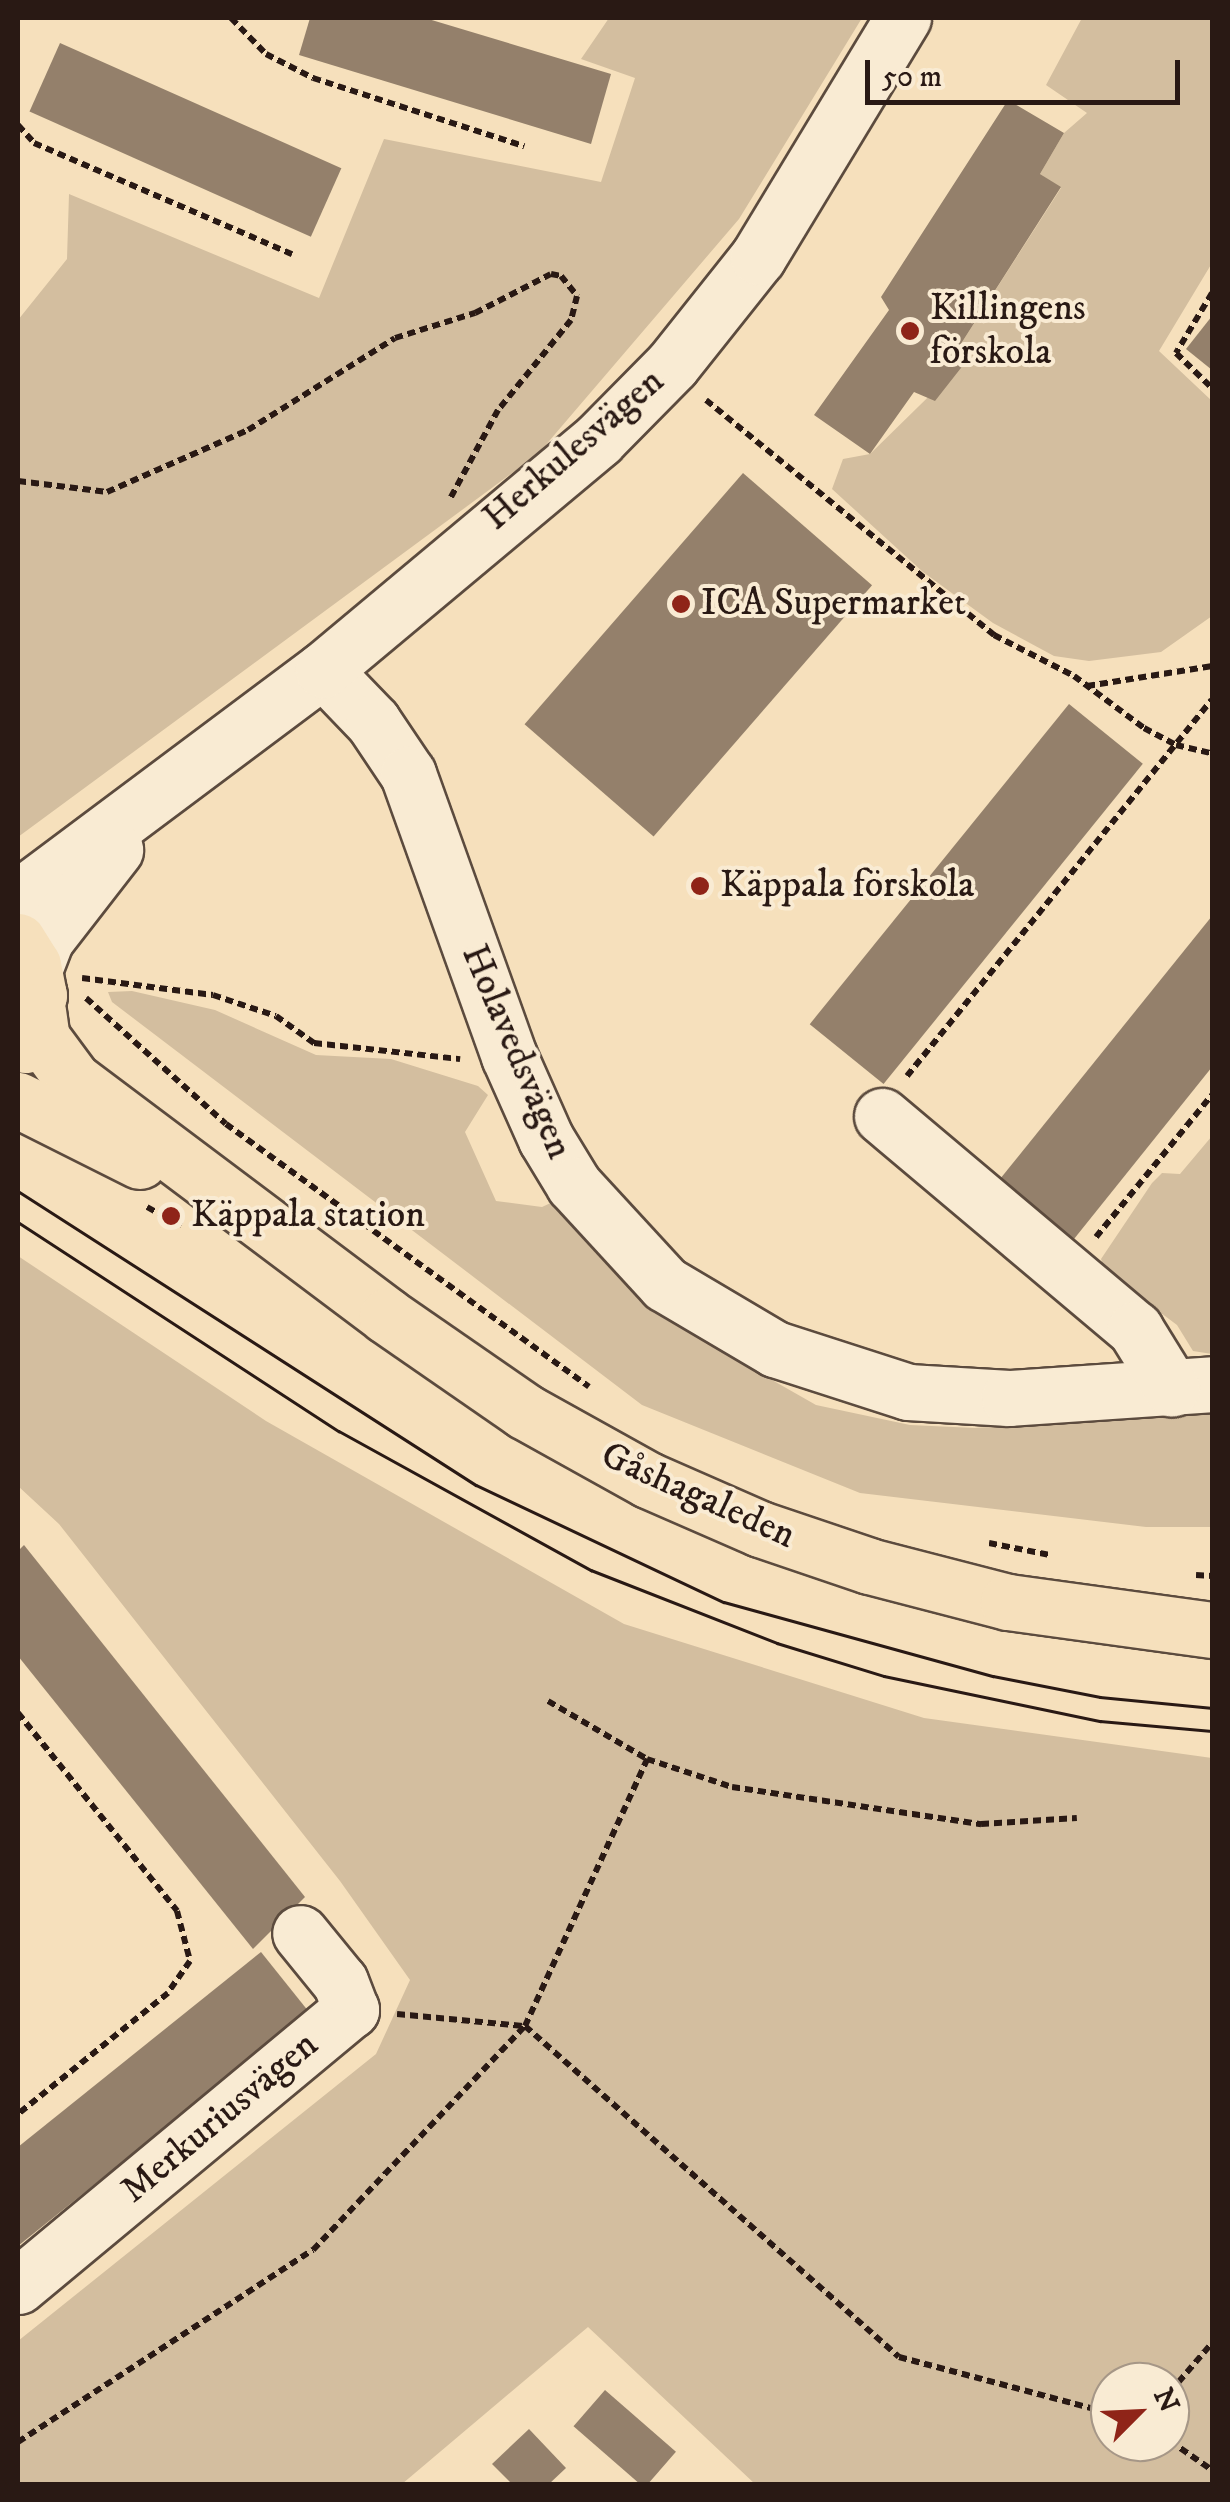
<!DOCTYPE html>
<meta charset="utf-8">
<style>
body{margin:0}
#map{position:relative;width:1230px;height:2502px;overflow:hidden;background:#f6e0bc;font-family:"IM FELL DW Pica",serif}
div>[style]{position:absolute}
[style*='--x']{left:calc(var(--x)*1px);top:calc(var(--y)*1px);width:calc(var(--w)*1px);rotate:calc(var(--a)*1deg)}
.green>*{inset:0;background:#d3be9f}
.building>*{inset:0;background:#94806b;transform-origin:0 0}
.path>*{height:6px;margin-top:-3px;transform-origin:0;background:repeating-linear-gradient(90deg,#291914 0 8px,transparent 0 13px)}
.roads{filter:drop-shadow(2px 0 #5c4b3e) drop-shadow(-2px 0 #5c4b3e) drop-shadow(0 2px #5c4b3e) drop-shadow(0 -2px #5c4b3e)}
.minor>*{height:55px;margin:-27.5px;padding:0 27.5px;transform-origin:27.5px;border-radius:27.5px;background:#f9ebd3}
.major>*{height:55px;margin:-27.5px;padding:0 27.5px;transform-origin:27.5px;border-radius:27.5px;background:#f6e0bc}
.tram>*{height:2.5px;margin:-1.25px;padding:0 1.25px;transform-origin:1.25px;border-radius:1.25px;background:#291914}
.dots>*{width:28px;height:28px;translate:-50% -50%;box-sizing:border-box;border:5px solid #f9ebd3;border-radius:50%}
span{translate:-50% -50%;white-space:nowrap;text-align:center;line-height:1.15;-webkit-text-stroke:8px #f9ebd3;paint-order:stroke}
.poi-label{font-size:38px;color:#291914}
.left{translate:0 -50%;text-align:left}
.street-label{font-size:38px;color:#291914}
.frame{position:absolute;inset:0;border:20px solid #291914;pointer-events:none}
.north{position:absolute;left:1090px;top:2362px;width:100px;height:100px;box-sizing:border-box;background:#f9ebd3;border:2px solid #a69787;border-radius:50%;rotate:66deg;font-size:28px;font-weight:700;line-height:40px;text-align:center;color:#291914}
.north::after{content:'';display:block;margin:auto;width:35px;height:45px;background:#8f2418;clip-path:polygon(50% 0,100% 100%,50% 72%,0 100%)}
.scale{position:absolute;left:865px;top:60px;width:315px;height:45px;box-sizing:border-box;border:5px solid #291914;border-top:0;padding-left:12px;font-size:30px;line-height:35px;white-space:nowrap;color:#291914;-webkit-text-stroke:8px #f9ebd3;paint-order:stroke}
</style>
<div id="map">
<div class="green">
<i style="clip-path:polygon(609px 18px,862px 18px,739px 219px,538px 454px,18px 837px,18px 320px,67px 259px,69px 194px,319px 298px,384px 139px,601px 182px,635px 78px,581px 59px)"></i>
<i style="clip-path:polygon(1082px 18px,1212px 18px,1212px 263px,1159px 351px,1212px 401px,1212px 616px,1161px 652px,1089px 661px,1054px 656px,993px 623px,923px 572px,832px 489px,843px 459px,870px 454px,967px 359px,957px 350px,1061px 188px,1040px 174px,1064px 133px,1087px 113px,1046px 85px)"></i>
<i style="clip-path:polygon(132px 991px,215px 1010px,316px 1055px,391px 1059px,478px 1086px,488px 1095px,465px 1132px,496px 1201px,542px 1207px,557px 1200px,665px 1319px,816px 1405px,910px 1425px,975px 1428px,1212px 1412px,1212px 1527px,1146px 1527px,860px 1493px,642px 1405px,112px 1002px,108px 992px)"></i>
<i style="clip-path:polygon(1212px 1136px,1212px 1354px,1193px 1351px,1177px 1325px,1105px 1271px,1101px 1259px,1152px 1183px,1162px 1173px,1180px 1174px)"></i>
<i style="clip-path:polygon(evenodd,18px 1256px,266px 1421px,624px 1624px,924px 1718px,1212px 1758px,1212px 2484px,755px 2484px,588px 2327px,402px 2484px,18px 2484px,18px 2341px,376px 2054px,410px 1980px,340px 1881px,59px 1524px,18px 1486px,18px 1256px,1170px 2382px,1170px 2442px,1110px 2442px,1110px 2382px,1170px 2382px)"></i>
</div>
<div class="building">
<i style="clip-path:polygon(310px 18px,425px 18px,611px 74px,591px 144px,299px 55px)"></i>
<i style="left:60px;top:43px;width:308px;height:75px;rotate:24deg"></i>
<i style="clip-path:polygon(1008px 100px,1064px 133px,1040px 174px,1061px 187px,957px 350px,968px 359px,935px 401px,914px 392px,870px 454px,814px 415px,889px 310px,881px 297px)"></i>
<i style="clip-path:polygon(1212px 316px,1212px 370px,1186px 349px)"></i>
<i style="left:743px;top:473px;width:171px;height:333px;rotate:41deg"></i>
<i style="left:1069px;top:704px;width:95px;height:412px;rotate:39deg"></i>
<i style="clip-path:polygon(1212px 916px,1212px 1067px,1074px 1239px,1000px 1179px)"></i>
<i style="clip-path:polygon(24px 1545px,305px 1897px,253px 1949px,18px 1656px,18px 1551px)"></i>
<i style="clip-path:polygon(261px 1952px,309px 2012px,18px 2246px,18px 2147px)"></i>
<i style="left:605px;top:2390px;width:94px;height:48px;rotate:41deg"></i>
<i style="clip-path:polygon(529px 2429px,566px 2468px,549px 2484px,512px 2484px,492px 2464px)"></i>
</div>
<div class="path">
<i style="--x:231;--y:18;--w:50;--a:45.8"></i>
<i style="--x:266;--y:54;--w:53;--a:27.1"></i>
<i style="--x:313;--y:78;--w:222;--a:17.9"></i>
<i style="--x:18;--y:125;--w:24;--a:48"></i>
<i style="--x:34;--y:143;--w:281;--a:23.3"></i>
<i style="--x:1212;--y:293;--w:70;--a:121"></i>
<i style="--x:1176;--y:353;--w:50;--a:44.2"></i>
<i style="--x:706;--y:400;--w:372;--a:39.2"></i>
<i style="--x:994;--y:635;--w:90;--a:27.1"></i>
<i style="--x:1074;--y:676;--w:87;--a:36.6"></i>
<i style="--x:1144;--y:728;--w:36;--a:28"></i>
<i style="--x:1176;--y:745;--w:37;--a:13"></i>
<i style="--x:18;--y:481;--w:90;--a:7"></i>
<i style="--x:107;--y:492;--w:154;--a:-23.7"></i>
<i style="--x:248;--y:430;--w:173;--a:-32"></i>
<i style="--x:395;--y:338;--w:84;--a:-17.4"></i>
<i style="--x:475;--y:313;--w:85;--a:-27.2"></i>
<i style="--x:551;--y:274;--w:10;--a:11"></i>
<i style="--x:561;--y:276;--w:26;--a:51"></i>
<i style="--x:577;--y:296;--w:25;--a:104"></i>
<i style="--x:571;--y:320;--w:116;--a:129"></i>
<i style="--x:498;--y:410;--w:99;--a:118.4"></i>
<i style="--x:1087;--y:686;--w:127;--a:-9.1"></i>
<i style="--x:82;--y:978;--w:132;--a:7.4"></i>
<i style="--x:213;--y:995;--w:66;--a:18.4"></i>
<i style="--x:276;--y:1016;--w:47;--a:35.4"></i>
<i style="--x:314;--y:1043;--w:147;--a:6.3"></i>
<i style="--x:86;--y:998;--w:188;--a:42"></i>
<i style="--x:226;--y:1124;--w:448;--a:35.9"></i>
<i style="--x:907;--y:1076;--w:484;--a:-51"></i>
<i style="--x:147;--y:1207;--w:39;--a:29"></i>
<i style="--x:1096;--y:1237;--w:183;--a:-50.8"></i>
<i style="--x:989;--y:1543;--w:62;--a:11.1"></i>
<i style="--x:1196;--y:1575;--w:16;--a:4"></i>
<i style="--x:548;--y:1701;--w:115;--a:30.4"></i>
<i style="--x:647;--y:1759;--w:89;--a:18.2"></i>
<i style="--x:732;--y:1787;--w:252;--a:8.5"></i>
<i style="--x:981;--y:1824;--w:96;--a:-3.6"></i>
<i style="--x:18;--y:1713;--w:254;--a:51.2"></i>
<i style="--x:177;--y:1911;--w:52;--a:75.4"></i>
<i style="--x:190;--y:1961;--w:39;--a:125"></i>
<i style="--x:168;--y:1993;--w:193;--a:141.1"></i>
<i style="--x:397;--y:2014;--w:129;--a:5.4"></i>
<i style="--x:525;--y:2026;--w:499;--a:41.5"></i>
<i style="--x:899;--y:2357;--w:218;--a:14.9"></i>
<i style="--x:1170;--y:2392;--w:65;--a:-49.4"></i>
<i style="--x:1170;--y:2441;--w:51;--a:34.6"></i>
<i style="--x:18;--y:2442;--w:352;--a:-33.1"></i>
<i style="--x:313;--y:2250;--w:308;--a:-46.6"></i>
<i style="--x:525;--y:2026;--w:294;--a:-65.4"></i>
</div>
<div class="roads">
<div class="minor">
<i style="--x:323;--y:670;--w:72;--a:46.1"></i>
<i style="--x:373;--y:722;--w:63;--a:56.1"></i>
<i style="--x:408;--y:774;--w:300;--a:70.3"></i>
<i style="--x:509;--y:1056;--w:91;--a:66"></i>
<i style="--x:546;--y:1139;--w:54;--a:58.7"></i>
<i style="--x:574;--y:1185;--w:134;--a:47.4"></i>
<i style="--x:665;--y:1284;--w:128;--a:30.6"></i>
<i style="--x:775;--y:1349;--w:140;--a:17.9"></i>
<i style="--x:908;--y:1392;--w:101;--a:3.4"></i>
<i style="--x:1009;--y:1398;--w:203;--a:-3.9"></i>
<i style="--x:18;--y:898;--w:381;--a:-36.8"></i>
<i style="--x:323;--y:670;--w:359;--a:-39.9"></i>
<i style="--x:598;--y:440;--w:105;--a:-45.4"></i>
<i style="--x:672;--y:365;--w:138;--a:-51.5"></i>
<i style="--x:758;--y:257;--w:280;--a:-58.8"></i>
<i style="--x:34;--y:970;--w:33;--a:-69"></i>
<i style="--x:46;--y:939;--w:113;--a:-52.2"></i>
<i style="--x:882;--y:1116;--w:331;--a:40.1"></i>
<i style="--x:1135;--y:1329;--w:70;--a:58.3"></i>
<i style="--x:18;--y:2286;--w:433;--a:-39.7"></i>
<i style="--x:351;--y:2010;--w:30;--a:-111"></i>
<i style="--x:340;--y:1982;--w:63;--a:-129.2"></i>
</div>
<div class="major">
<i style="--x:18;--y:941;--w:28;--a:58"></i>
<i style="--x:33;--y:965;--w:31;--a:79"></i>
<i style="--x:39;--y:995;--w:52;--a:105.6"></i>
<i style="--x:38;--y:1011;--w:27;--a:82"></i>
<i style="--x:42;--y:1038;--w:52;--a:53.6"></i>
<i style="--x:73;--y:1080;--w:393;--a:36.9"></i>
<i style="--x:387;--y:1316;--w:167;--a:34.7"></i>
<i style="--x:524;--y:1411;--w:142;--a:29.1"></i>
<i style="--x:648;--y:1480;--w:122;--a:23.6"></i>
<i style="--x:760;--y:1529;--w:115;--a:18.7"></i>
<i style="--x:869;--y:1566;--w:144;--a:14.5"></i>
<i style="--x:1008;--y:1602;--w:206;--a:7.8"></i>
<i style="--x:18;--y:1100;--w:136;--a:26.6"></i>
</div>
</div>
<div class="tram">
<i style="--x:18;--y:1191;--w:544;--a:32.7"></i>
<i style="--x:476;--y:1485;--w:274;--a:25.3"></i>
<i style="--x:724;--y:1602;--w:279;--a:15.4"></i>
<i style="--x:993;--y:1676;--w:109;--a:11.1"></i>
<i style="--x:1100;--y:1697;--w:113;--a:5.6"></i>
<i style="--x:18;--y:1222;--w:383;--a:33.1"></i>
<i style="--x:339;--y:1431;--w:288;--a:28.9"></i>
<i style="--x:591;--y:1570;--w:200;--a:21.4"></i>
<i style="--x:777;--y:1643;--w:112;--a:17.1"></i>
<i style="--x:884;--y:1676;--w:221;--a:11.8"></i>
<i style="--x:1100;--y:1721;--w:112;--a:5.1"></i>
</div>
<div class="dots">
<i style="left:910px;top:331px;background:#8f2418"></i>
<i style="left:681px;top:604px;background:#8f2418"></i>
<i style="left:700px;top:886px;background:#8f2418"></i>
<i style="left:171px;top:1216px;background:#8f2418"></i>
</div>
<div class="poi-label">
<span class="left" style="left:930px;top:331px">Killingens<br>förskola</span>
<span class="left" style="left:701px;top:604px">ICA Supermarket</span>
<span class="left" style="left:720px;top:886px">Käppala förskola</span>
<span class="left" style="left:191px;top:1216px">Käppala station</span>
</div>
<div class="street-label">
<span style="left:574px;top:450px;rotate:-41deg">Herkulesvägen</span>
<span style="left:516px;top:1052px;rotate:67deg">Holavedsvägen</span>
<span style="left:698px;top:1496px;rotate:24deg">Gåshagaleden</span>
<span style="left:220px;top:2118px;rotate:-40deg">Merkuriusvägen</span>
</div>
<div class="frame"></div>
<div class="north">N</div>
<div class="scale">50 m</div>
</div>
